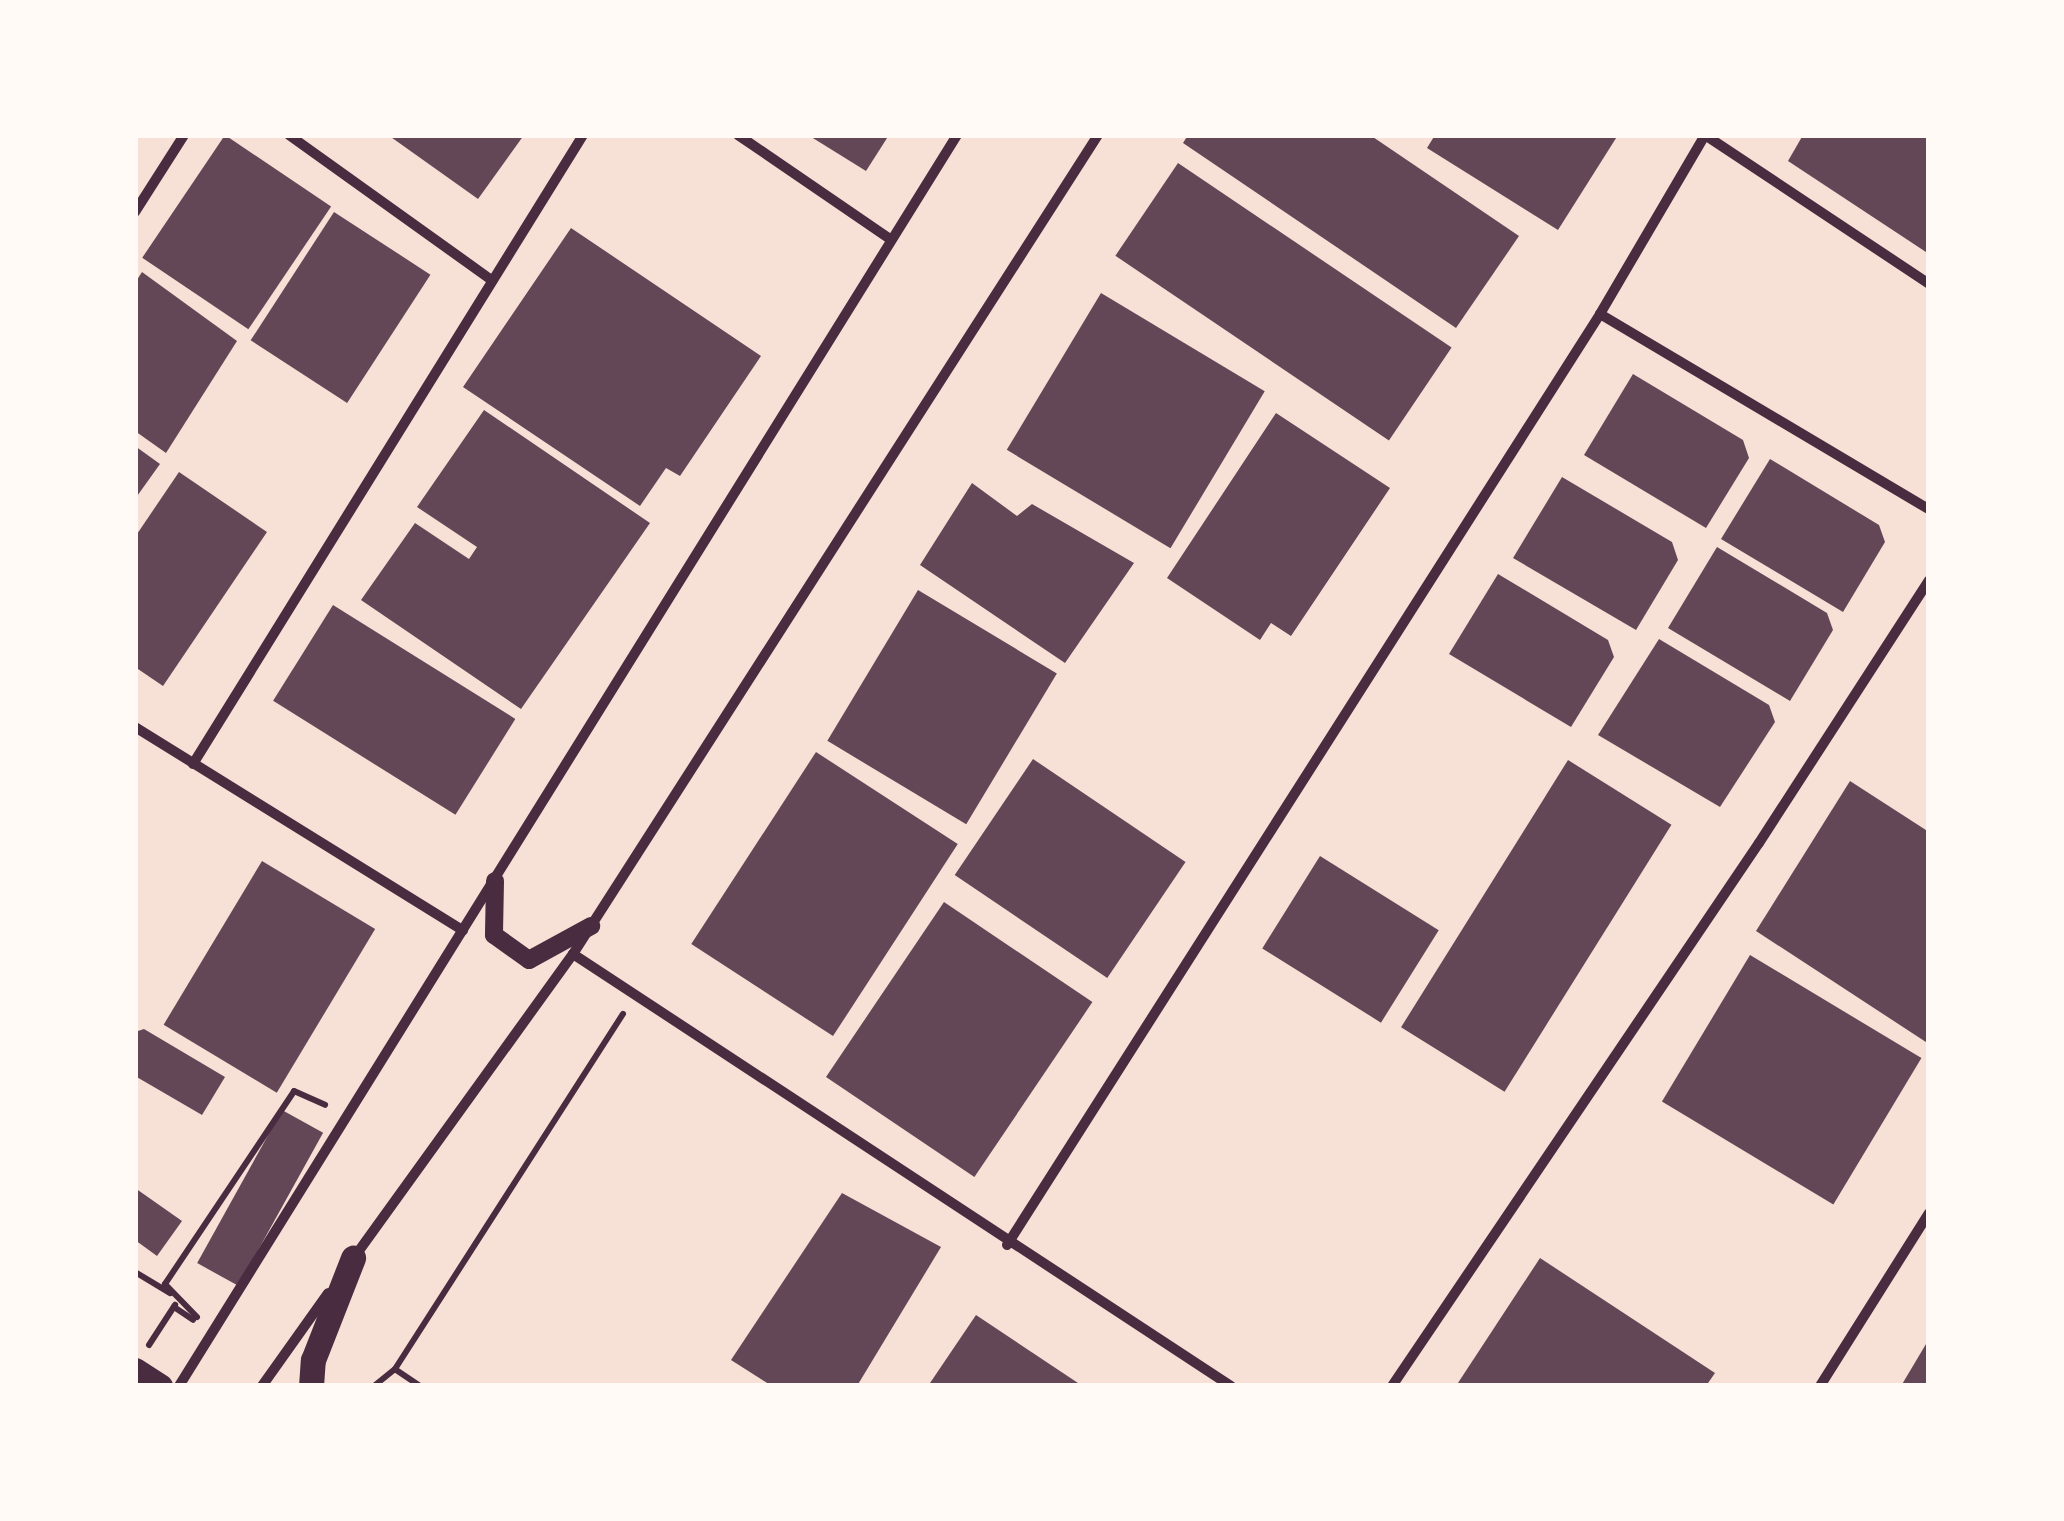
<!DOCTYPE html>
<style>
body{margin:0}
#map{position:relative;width:2064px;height:1521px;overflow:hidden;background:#f7e1d7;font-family:"DejaVu Sans",sans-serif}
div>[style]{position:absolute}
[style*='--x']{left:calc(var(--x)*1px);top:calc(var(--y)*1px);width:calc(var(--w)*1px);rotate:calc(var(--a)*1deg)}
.building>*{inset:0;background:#644757;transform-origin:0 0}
.path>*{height:6px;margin:-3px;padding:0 3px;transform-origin:3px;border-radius:3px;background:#4a2c40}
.minor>*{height:10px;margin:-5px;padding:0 5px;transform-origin:5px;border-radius:5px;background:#4a2c40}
.tertiary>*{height:18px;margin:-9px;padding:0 9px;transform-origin:9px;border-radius:9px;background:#4a2c40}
.primary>*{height:25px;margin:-12.5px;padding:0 12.5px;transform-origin:12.5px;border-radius:12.5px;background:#4a2c40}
span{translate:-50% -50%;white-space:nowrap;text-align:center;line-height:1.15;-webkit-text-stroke:10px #fffaf5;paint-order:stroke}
.frame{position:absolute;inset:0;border:138px solid #fffaf5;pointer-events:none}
</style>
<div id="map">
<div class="building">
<i style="left:225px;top:135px;width:128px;height:148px;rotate:34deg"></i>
<i style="clip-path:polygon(388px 135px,524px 135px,478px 199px)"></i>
<i style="clip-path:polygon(808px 135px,889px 135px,866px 171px)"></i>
<i style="clip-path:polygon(1188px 135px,1370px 135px,1519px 236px,1456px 328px,1183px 143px)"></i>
<i style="clip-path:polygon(1435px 135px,1618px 135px,1558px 230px,1427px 148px)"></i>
<i style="clip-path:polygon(1803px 135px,1929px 135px,1929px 254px,1788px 161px)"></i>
<i style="left:1178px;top:163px;width:330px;height:112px;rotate:34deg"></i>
<i style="left:334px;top:212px;width:115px;height:153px;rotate:33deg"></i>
<i style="clip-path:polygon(571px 228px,761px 356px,680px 476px,666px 468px,640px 506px,463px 387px)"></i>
<i style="clip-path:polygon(142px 272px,237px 341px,166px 453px,135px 431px,135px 283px)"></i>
<i style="left:1101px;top:293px;width:191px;height:183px;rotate:31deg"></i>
<i style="clip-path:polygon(1633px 374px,1743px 440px,1749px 458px,1706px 528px,1584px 455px)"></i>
<i style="clip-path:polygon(484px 410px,650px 523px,521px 709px,361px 600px,415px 523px,469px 559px,477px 547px,417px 507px)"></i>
<i style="clip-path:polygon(1276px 413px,1390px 488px,1291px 636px,1271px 623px,1260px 640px,1167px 578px)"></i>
<i style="clip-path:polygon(135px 446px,160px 464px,135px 499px)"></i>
<i style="clip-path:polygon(1770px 459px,1879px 525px,1885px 542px,1843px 612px,1721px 539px)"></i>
<i style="clip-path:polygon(179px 472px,267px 532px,163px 686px,135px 667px,135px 537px)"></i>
<i style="clip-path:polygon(1562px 477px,1672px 542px,1678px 560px,1636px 630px,1513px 558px)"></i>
<i style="clip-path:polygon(972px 483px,1017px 516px,1032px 504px,1134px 563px,1065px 663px,920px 565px)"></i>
<i style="clip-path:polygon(1717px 547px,1827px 613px,1833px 630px,1790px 701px,1668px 628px)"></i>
<i style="clip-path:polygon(1498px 574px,1608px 640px,1614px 657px,1571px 727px,1449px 654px)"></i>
<i style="left:918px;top:590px;width:162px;height:176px;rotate:31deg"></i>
<i style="left:333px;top:605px;width:215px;height:113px;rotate:32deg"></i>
<i style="clip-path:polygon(1659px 639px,1769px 705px,1775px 722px,1720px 807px,1598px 735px)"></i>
<i style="left:816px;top:752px;width:169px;height:229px;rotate:33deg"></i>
<i style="left:1033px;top:759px;width:184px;height:140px;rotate:34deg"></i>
<i style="left:1568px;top:760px;width:122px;height:315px;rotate:32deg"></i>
<i style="clip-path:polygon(1850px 781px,1929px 832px,1929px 1044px,1756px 931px)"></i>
<i style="left:1320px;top:856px;width:140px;height:109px;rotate:32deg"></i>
<i style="left:262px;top:861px;width:132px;height:191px;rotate:31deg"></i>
<i style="left:944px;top:902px;width:179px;height:211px;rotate:34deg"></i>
<i style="left:1750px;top:955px;width:200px;height:171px;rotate:31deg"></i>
<i style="clip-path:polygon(144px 1029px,225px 1077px,202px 1115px,135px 1076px,135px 1032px)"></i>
<i style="left:282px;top:1110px;width:47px;height:175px;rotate:29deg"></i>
<i style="clip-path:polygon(135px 1188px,182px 1221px,157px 1256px,135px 1240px)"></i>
<i style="clip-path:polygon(842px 1193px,941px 1247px,857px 1386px,772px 1386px,731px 1360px)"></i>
<i style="clip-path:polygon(1540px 1258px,1715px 1373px,1706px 1386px,1456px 1386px)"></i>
<i style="clip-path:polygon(976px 1315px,1078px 1383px,1076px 1386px,928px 1386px)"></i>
<i style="clip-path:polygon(1929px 1339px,1929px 1386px,1901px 1386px)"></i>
</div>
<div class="path">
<i style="--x:135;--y:1272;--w:41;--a:31"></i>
<i style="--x:174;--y:1307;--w:23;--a:34"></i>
<i style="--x:197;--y:1317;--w:46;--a:-134.1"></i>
<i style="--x:165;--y:1284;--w:232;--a:-56.2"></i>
<i style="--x:294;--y:1091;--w:34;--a:24"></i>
<i style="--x:149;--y:1345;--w:48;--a:-57"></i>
<i style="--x:374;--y:1386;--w:27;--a:-39"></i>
<i style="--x:420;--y:1386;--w:30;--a:-146"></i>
<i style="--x:395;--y:1369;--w:422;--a:-57.3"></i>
</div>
<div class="minor">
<i style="--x:289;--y:135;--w:246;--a:35.6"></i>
<i style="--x:738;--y:135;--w:184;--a:34.4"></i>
<i style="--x:1705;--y:135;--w:269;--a:33.6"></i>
<i style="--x:135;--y:212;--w:91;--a:-57.5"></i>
<i style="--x:1600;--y:314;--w:382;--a:30.7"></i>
<i style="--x:135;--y:727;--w:386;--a:31.8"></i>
<i style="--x:193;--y:764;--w:740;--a:-58.2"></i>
<i style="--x:573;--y:954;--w:787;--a:33.29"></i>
<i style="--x:1007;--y:1245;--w:1104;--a:-57.5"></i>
<i style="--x:1600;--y:314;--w:208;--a:-59.6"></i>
<i style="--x:353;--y:1259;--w:376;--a:-54.2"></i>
<i style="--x:573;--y:954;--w:973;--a:-57.34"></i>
<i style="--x:179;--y:1386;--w:1473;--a:-58.12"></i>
<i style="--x:262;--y:1386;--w:114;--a:-54.6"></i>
<i style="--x:1392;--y:1386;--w:655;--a:-55.95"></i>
<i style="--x:1759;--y:843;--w:313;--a:-57.1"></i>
<i style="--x:1820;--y:1386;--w:204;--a:-57.8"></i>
</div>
<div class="tertiary">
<i style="--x:495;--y:881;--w:54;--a:91.1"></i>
<i style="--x:494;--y:935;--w:43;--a:35.5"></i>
<i style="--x:529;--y:960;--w:71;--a:-28.7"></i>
</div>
<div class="primary">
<i style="--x:135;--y:1370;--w:30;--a:33"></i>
<i style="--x:311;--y:1386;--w:26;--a:-86"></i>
<i style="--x:313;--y:1360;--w:110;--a:-68.6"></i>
</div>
<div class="frame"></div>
</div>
